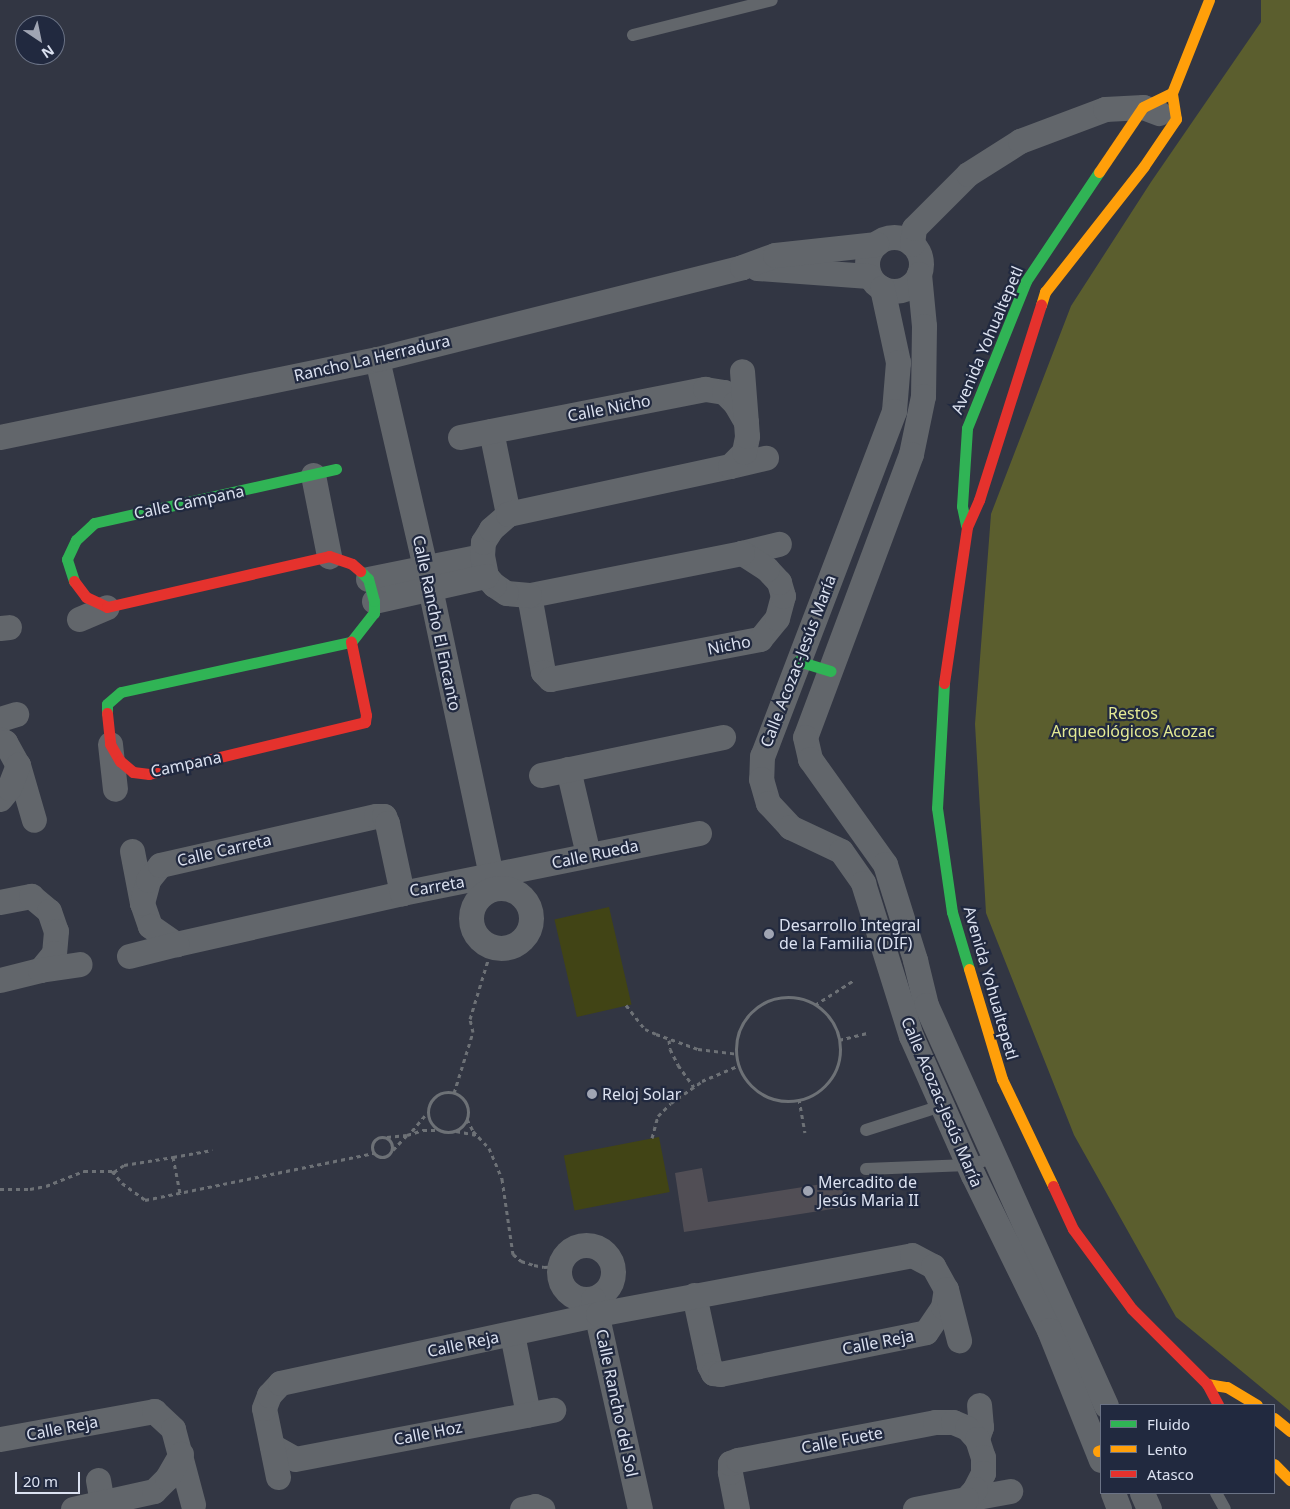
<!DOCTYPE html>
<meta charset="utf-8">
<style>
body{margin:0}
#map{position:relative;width:1290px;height:1509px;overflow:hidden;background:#323643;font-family:"Noto Sans",sans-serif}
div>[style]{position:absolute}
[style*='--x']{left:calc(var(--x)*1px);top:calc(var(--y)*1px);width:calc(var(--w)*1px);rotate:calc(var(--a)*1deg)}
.green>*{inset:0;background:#414415;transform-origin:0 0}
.forest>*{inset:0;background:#5b5e2e}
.building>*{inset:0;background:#514e55}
.path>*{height:3px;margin-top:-1.5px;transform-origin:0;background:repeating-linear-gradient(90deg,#6d7176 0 4px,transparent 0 8px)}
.path>.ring{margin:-1.5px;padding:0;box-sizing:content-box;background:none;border:3px solid #6d7176;border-radius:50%}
.lane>*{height:12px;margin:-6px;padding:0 6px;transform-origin:6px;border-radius:6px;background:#62666b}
.street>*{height:25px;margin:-12.5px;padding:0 12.5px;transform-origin:12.5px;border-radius:12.5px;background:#62666b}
.street>.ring{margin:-12.5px;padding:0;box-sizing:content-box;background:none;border:25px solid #62666b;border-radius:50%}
.fast>*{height:11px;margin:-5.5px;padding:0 5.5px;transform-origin:5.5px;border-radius:5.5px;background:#30b455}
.slow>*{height:11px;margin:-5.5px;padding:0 5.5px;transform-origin:5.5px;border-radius:5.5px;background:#ff9f0a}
.jam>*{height:11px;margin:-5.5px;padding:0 5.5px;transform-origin:5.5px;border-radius:5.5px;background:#e5322d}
.dots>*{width:14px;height:14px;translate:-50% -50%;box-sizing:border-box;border:2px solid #21293f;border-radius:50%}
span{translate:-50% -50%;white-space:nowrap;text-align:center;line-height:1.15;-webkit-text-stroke:4.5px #21293f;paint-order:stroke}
.street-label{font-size:16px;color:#dbe1f0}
.park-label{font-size:16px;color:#e4ea94}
.poi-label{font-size:16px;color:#dbe1f0}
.left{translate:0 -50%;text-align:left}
.legend{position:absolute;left:1100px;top:1404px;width:175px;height:90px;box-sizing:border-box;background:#21293f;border:1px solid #6b7386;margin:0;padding:6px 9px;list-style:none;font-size:15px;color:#dbe1f0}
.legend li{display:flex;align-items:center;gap:10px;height:25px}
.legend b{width:25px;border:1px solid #6b7386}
.north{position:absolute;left:15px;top:15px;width:50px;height:50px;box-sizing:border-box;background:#21293f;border:1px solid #6b7386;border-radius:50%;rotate:146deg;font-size:14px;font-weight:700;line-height:20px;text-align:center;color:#dbe1f0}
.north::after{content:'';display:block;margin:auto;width:18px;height:22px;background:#a0a5b3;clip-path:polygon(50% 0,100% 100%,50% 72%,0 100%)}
.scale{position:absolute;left:15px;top:1472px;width:65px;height:22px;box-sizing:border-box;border:2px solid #dbe1f0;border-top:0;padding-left:6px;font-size:15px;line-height:18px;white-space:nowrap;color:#dbe1f0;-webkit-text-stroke:4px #21293f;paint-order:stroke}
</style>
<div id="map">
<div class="green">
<i style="left:609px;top:907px;width:100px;height:56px;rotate:77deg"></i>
<i style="left:659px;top:1137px;width:56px;height:97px;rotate:79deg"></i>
</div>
<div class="forest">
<i style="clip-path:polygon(1261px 0,1290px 0,1290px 1411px,1176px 1317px,1074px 1135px,986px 913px,975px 724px,991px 514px,1071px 306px,1151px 182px,1261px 22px)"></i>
</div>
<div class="building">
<i style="clip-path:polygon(702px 1168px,708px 1202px,841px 1181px,845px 1207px,684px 1232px,675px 1173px)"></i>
</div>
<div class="path">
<i class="ring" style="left:736px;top:997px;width:101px;height:101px"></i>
<i style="--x:626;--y:1005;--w:31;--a:52"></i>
<i style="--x:645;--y:1029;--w:12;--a:24"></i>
<i style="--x:656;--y:1034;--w:45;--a:19.7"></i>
<i style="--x:698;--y:1049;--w:38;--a:7"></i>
<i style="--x:815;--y:1005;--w:46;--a:-32.7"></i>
<i style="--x:669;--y:1040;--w:9;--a:84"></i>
<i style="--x:670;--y:1049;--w:18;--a:63"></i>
<i style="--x:678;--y:1065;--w:27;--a:54"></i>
<i style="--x:839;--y:1040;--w:30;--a:-14"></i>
<i class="ring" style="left:428px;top:1092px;width:37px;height:37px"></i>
<i style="--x:454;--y:1093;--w:64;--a:-72.7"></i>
<i style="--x:473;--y:1032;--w:13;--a:-103"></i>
<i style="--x:470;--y:1019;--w:75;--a:-73"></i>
<i style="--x:799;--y:1099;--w:34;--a:80"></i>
<i style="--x:467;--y:1119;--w:13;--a:63"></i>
<i style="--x:473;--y:1131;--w:23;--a:47"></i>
<i style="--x:489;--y:1148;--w:34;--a:67"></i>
<i style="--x:502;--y:1179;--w:76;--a:81.7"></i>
<i style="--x:513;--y:1254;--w:11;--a:41"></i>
<i style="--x:521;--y:1261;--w:14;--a:17"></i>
<i style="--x:534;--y:1265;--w:10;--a:11"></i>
<i style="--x:544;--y:1267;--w:16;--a:-4"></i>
<i style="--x:412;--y:1131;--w:23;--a:-50"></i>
<i style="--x:456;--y:1131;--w:21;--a:11"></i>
<i class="ring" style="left:372px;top:1137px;width:17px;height:17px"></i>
<i style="--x:387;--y:1137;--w:20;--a:-6"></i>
<i style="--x:652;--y:1138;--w:23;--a:-75"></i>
<i style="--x:658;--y:1116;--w:18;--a:-45"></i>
<i style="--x:671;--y:1103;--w:38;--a:-35"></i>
<i style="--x:702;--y:1081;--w:39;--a:-23"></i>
<i style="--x:393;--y:1150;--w:21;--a:-47"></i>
<i style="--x:407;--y:1135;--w:17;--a:-17"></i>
<i style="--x:423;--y:1130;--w:14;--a:0"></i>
<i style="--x:173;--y:1157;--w:40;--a:-10"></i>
<i style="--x:114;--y:1172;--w:12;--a:-35"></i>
<i style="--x:124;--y:1165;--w:50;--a:-9.3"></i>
<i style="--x:173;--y:1157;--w:37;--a:79"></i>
<i style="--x:0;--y:1189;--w:30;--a:0"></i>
<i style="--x:30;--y:1189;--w:16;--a:-11"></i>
<i style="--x:46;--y:1186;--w:41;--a:-21.5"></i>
<i style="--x:84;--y:1171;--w:28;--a:0"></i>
<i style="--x:112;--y:1171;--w:16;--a:50"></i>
<i style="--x:122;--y:1183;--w:29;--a:36"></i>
<i style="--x:145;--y:1200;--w:234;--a:-11.6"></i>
</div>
<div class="lane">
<i style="--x:633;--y:35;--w:143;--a:-14.1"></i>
<i style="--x:866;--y:1130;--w:79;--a:-17.7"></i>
<i style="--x:866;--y:1169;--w:102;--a:-2.2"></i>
<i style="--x:968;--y:1165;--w:28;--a:-15"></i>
<i style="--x:1216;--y:1493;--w:18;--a:61"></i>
</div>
<div class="street">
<i class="ring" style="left:867px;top:237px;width:29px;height:29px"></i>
<i style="--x:912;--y:244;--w:16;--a:-83"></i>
<i style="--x:914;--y:228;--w:76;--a:-45"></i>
<i style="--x:968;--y:174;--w:62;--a:-32.4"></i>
<i style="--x:1020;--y:141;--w:91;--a:-20.6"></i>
<i style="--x:1105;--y:109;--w:38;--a:-3"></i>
<i style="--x:1143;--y:107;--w:17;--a:21"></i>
<i style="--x:757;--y:268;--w:112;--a:4.1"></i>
<i style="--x:919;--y:274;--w:52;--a:84.5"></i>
<i style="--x:924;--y:326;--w:70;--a:90.8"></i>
<i style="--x:923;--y:396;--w:59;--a:101.7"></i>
<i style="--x:911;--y:454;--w:302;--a:110.5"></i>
<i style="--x:805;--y:737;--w:23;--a:77"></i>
<i style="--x:810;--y:759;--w:129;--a:54.5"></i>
<i style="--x:885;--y:864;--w:101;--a:72.6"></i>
<i style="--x:915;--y:960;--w:46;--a:76.3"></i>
<i style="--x:926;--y:1005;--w:439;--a:65.8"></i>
<i style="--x:882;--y:288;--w:76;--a:77.8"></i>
<i style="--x:898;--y:362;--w:49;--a:94.7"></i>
<i style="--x:894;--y:411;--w:369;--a:110.9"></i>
<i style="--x:762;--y:756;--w:23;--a:92"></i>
<i style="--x:761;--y:779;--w:25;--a:74"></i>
<i style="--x:768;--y:803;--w:33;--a:47"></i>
<i style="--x:790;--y:827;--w:56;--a:25.2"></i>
<i style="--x:841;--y:851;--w:39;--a:55"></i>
<i style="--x:863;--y:883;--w:160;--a:72.6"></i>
<i style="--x:911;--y:1036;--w:152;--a:66"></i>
<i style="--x:973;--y:1175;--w:173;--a:63.9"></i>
<i style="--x:1049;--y:1330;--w:140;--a:68.2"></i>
<i style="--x:377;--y:359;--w:235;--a:77"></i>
<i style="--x:430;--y:588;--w:307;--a:78"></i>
<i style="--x:491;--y:431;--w:85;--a:78.4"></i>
<i style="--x:0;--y:437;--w:385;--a:-11.7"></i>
<i style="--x:377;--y:359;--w:376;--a:-14.1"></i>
<i style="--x:742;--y:267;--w:35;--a:-20"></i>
<i style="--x:775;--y:255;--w:102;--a:-6.2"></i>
<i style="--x:460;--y:437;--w:250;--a:-11.1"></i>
<i style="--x:705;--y:389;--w:19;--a:9"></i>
<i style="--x:724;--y:392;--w:16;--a:45"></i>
<i style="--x:735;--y:403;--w:22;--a:60"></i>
<i style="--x:730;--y:466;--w:37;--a:-13"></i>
<i style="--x:313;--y:475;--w:83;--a:78.8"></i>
<i style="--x:742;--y:553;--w:38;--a:-14"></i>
<i style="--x:368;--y:579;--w:116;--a:-11.4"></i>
<i style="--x:529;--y:595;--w:78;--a:79.7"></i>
<i style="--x:543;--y:672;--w:10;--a:45"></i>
<i style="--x:550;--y:679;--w:214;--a:-10.8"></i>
<i style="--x:760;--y:639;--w:27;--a:-51"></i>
<i style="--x:777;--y:618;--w:23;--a:-75"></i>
<i style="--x:783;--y:596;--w:15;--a:-106"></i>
<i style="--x:779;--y:582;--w:18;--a:-133"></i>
<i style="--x:767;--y:569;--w:30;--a:-147"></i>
<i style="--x:742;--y:553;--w:217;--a:168.8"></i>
<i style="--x:529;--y:595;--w:23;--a:-175"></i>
<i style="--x:506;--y:593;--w:14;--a:-146"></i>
<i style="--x:494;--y:585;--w:12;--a:-132"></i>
<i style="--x:486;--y:576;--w:20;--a:-101"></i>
<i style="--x:482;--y:556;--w:14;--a:-86"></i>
<i style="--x:483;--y:542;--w:15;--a:-58"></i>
<i style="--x:491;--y:529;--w:23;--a:-41"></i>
<i style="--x:508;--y:514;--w:227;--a:-12.2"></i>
<i style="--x:730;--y:466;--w:20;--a:-45"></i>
<i style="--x:744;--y:452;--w:16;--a:-79"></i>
<i style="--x:747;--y:436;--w:65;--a:-94.4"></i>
<i style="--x:374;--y:601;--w:115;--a:-12.6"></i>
<i style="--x:79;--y:619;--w:30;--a:-23"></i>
<i style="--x:0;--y:628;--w:9;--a:-6"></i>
<i style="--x:0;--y:719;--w:17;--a:-17"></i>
<i style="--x:0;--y:739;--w:6;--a:31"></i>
<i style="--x:5;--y:742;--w:26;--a:61"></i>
<i style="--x:18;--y:765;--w:57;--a:73.8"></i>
<i style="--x:110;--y:744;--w:45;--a:83.7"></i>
<i style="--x:568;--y:769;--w:87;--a:76.8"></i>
<i style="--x:541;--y:775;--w:186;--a:-11.8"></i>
<i style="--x:0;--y:799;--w:14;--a:-51"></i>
<i style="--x:9;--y:788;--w:25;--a:-69"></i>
<i style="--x:132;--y:851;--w:53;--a:79.1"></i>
<i style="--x:142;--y:903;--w:24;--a:71"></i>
<i style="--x:150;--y:926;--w:32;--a:35"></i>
<i style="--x:176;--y:944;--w:232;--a:-12.7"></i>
<i style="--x:402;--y:893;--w:303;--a:-11.4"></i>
<i class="ring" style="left:471px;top:888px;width:35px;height:35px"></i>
<i style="--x:0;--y:902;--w:32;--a:-11"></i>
<i style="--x:31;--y:896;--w:23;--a:40"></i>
<i style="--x:49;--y:911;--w:21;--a:71"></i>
<i style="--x:56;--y:931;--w:22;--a:95"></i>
<i style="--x:54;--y:953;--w:22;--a:129"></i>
<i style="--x:40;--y:970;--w:41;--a:166"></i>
<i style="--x:142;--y:903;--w:24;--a:-75"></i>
<i style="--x:148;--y:880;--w:19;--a:-51"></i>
<i style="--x:160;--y:865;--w:221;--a:-12.8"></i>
<i style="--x:376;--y:816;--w:8;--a:0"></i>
<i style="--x:384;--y:816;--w:8;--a:67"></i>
<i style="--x:387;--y:823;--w:72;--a:77.9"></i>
<i style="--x:129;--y:956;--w:49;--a:-14.3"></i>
<i style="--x:40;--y:970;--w:40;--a:-8.5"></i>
<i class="ring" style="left:559px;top:1245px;width:29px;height:29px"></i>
<i style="--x:694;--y:1295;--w:72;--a:77.9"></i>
<i style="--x:709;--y:1365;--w:9;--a:63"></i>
<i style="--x:713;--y:1373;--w:7;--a:8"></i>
<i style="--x:720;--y:1374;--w:210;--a:-11.5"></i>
<i style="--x:926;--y:1332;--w:30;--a:-56"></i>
<i style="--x:943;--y:1307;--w:18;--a:-81"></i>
<i style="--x:593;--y:1299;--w:215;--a:77.4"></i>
<i style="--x:512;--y:1334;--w:82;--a:78.7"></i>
<i style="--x:0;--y:1439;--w:157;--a:-10.3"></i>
<i style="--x:154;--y:1411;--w:26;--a:43"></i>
<i style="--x:173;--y:1429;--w:78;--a:75.1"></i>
<i style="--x:977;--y:1439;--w:13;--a:-72"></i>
<i style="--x:981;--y:1427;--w:22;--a:-95"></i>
<i style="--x:272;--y:1446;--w:26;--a:29"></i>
<i style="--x:295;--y:1459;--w:263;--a:-10.8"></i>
<i style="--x:278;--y:1477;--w:70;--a:-101.5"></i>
<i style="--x:264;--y:1408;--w:14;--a:-69"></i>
<i style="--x:269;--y:1395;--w:16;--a:-47"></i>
<i style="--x:280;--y:1383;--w:325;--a:-12.2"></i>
<i style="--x:598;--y:1314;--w:319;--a:-10.6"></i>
<i style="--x:912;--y:1255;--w:24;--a:28"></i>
<i style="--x:933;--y:1266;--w:26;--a:61"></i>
<i style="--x:946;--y:1289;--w:53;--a:75.7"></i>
<i style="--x:98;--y:1480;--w:22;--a:80"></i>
<i style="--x:1113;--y:1493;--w:17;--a:69"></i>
<i style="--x:1142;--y:1493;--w:17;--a:66"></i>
<i style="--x:966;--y:1499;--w:45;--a:-10.3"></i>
<i style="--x:73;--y:1509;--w:83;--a:-12.5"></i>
<i style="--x:154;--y:1491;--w:18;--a:-45"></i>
<i style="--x:167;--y:1478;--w:28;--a:-60"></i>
<i style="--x:522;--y:1509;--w:13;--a:-13"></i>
<i style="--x:535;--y:1506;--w:8;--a:23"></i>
<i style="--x:737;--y:1509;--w:38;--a:-101"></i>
<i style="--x:730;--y:1472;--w:9;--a:-90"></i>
<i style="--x:730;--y:1463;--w:9;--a:-21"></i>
<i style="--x:738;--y:1460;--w:201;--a:-10.9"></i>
<i style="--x:935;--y:1422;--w:18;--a:0"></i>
<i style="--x:953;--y:1422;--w:15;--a:23"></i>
<i style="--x:967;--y:1428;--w:15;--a:48"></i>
<i style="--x:977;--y:1439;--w:19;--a:72"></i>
<i style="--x:983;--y:1457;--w:16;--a:90"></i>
<i style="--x:983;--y:1473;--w:18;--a:117"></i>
<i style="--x:975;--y:1489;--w:13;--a:132"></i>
<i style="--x:966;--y:1499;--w:52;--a:168.9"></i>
</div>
<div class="fast">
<i style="--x:966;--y:525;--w:19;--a:-102"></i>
<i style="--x:962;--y:506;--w:78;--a:-86.3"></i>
<i style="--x:967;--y:428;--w:158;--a:-68.1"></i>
<i style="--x:1026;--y:281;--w:131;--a:-56.2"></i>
<i style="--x:74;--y:581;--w:23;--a:-108"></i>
<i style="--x:67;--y:559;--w:21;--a:-65"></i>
<i style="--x:76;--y:540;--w:25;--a:-43"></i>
<i style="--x:94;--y:523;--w:248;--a:-12.6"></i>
<i style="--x:798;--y:661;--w:34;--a:17"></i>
<i style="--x:944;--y:683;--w:125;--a:93.2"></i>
<i style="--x:937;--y:808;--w:105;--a:81.8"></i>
<i style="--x:952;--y:912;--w:59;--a:73.4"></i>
<i style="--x:107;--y:713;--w:9;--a:-90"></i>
<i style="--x:107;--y:704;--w:18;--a:-41"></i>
<i style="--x:121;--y:692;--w:235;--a:-12.3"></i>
<i style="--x:351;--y:642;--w:37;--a:-52"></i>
<i style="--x:374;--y:613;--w:12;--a:-90"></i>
<i style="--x:374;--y:601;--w:23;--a:-105"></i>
<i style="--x:368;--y:579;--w:11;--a:-135"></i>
</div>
<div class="slow">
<i style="--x:1099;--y:172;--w:78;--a:-55.9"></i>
<i style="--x:1143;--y:107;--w:32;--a:-26"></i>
<i style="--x:1041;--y:305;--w:14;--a:-73"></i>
<i style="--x:1045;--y:292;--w:160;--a:-51.8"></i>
<i style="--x:1144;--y:166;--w:57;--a:-55.8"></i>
<i style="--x:1176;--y:119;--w:26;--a:-99"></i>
<i style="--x:1172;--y:93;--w:100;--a:-68.3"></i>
<i style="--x:969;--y:969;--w:115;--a:73.3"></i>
<i style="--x:1002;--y:1079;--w:119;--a:64.5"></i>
<i style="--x:1207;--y:1384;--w:20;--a:9"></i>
<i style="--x:1227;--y:1387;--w:35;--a:31"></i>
<i style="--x:1274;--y:1418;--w:21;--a:39"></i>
<i style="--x:1098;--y:1451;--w:3;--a:-18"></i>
<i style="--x:1274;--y:1464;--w:23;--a:45"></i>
</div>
<div class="jam">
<i style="--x:74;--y:581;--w:20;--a:53"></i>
<i style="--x:86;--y:597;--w:23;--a:25"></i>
<i style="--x:107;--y:607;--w:228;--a:-12.9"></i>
<i style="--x:329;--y:556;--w:24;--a:19"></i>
<i style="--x:352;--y:564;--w:11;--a:41"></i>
<i style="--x:944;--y:683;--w:158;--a:-81.6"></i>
<i style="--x:967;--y:527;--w:30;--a:-66"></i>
<i style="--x:979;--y:500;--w:205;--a:-72.4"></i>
<i style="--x:107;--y:713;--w:31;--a:84"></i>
<i style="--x:110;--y:744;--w:20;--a:60"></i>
<i style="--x:120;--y:761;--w:17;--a:40"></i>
<i style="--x:133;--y:772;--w:16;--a:7"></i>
<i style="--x:149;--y:774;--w:222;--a:-13.5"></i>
<i style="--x:365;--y:722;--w:7;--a:-82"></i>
<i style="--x:366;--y:715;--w:75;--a:-101.6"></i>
<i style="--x:1053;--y:1186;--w:47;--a:65.1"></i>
<i style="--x:1073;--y:1229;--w:99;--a:53.6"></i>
<i style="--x:1132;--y:1309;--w:106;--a:45"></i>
<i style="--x:1207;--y:1384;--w:24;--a:62"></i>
</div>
<div class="dots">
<i style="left:769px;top:934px;background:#a0a5b3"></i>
<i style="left:592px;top:1094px;background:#a0a5b3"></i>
<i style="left:808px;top:1191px;background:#a0a5b3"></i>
</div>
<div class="street-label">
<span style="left:987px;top:340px;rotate:-67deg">Avenida Yohualtepetl</span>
<span style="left:372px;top:358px;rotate:-13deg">Rancho La Herradura</span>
<span style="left:609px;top:408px;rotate:-11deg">Calle Nicho</span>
<span style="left:189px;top:502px;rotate:-12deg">Calle Campana</span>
<span style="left:437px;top:623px;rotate:78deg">Calle Rancho El Encanto</span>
<span style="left:729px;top:645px;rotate:-11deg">Nicho</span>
<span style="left:798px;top:661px;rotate:-69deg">Calle Acozac-Jesús María</span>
<span style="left:186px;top:764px;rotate:-12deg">Campana</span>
<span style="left:224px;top:850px;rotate:-13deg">Calle Carreta</span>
<span style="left:595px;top:854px;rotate:-12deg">Calle Rueda</span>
<span style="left:437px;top:886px;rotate:-10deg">Carreta</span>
<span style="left:991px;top:983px;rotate:74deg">Avenida Yohualtepetl</span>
<span style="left:942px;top:1102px;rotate:67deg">Calle Acozac-Jesús María</span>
<span style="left:878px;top:1342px;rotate:-11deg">Calle Reja</span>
<span style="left:463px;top:1344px;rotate:-12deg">Calle Reja</span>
<span style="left:617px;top:1403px;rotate:78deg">Calle Rancho del Sol</span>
<span style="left:62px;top:1428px;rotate:-11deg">Calle Reja</span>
<span style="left:428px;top:1433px;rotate:-11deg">Calle Hoz</span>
<span style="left:842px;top:1440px;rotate:-11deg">Calle Fuete</span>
</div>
<div class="park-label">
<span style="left:1133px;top:722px">Restos<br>Arqueológicos Acozac</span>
</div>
<div class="poi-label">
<span class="left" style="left:779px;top:934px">Desarrollo Integral<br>de la Familia (DIF)</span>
<span class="left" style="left:602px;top:1094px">Reloj Solar</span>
<span class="left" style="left:818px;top:1191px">Mercadito de<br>Jesús Maria II</span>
</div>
<ul class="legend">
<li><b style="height:6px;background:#30b455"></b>Fluido</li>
<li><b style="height:6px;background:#ff9f0a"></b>Lento</li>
<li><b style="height:6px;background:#e5322d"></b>Atasco</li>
</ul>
<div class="north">N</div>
<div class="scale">20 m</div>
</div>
